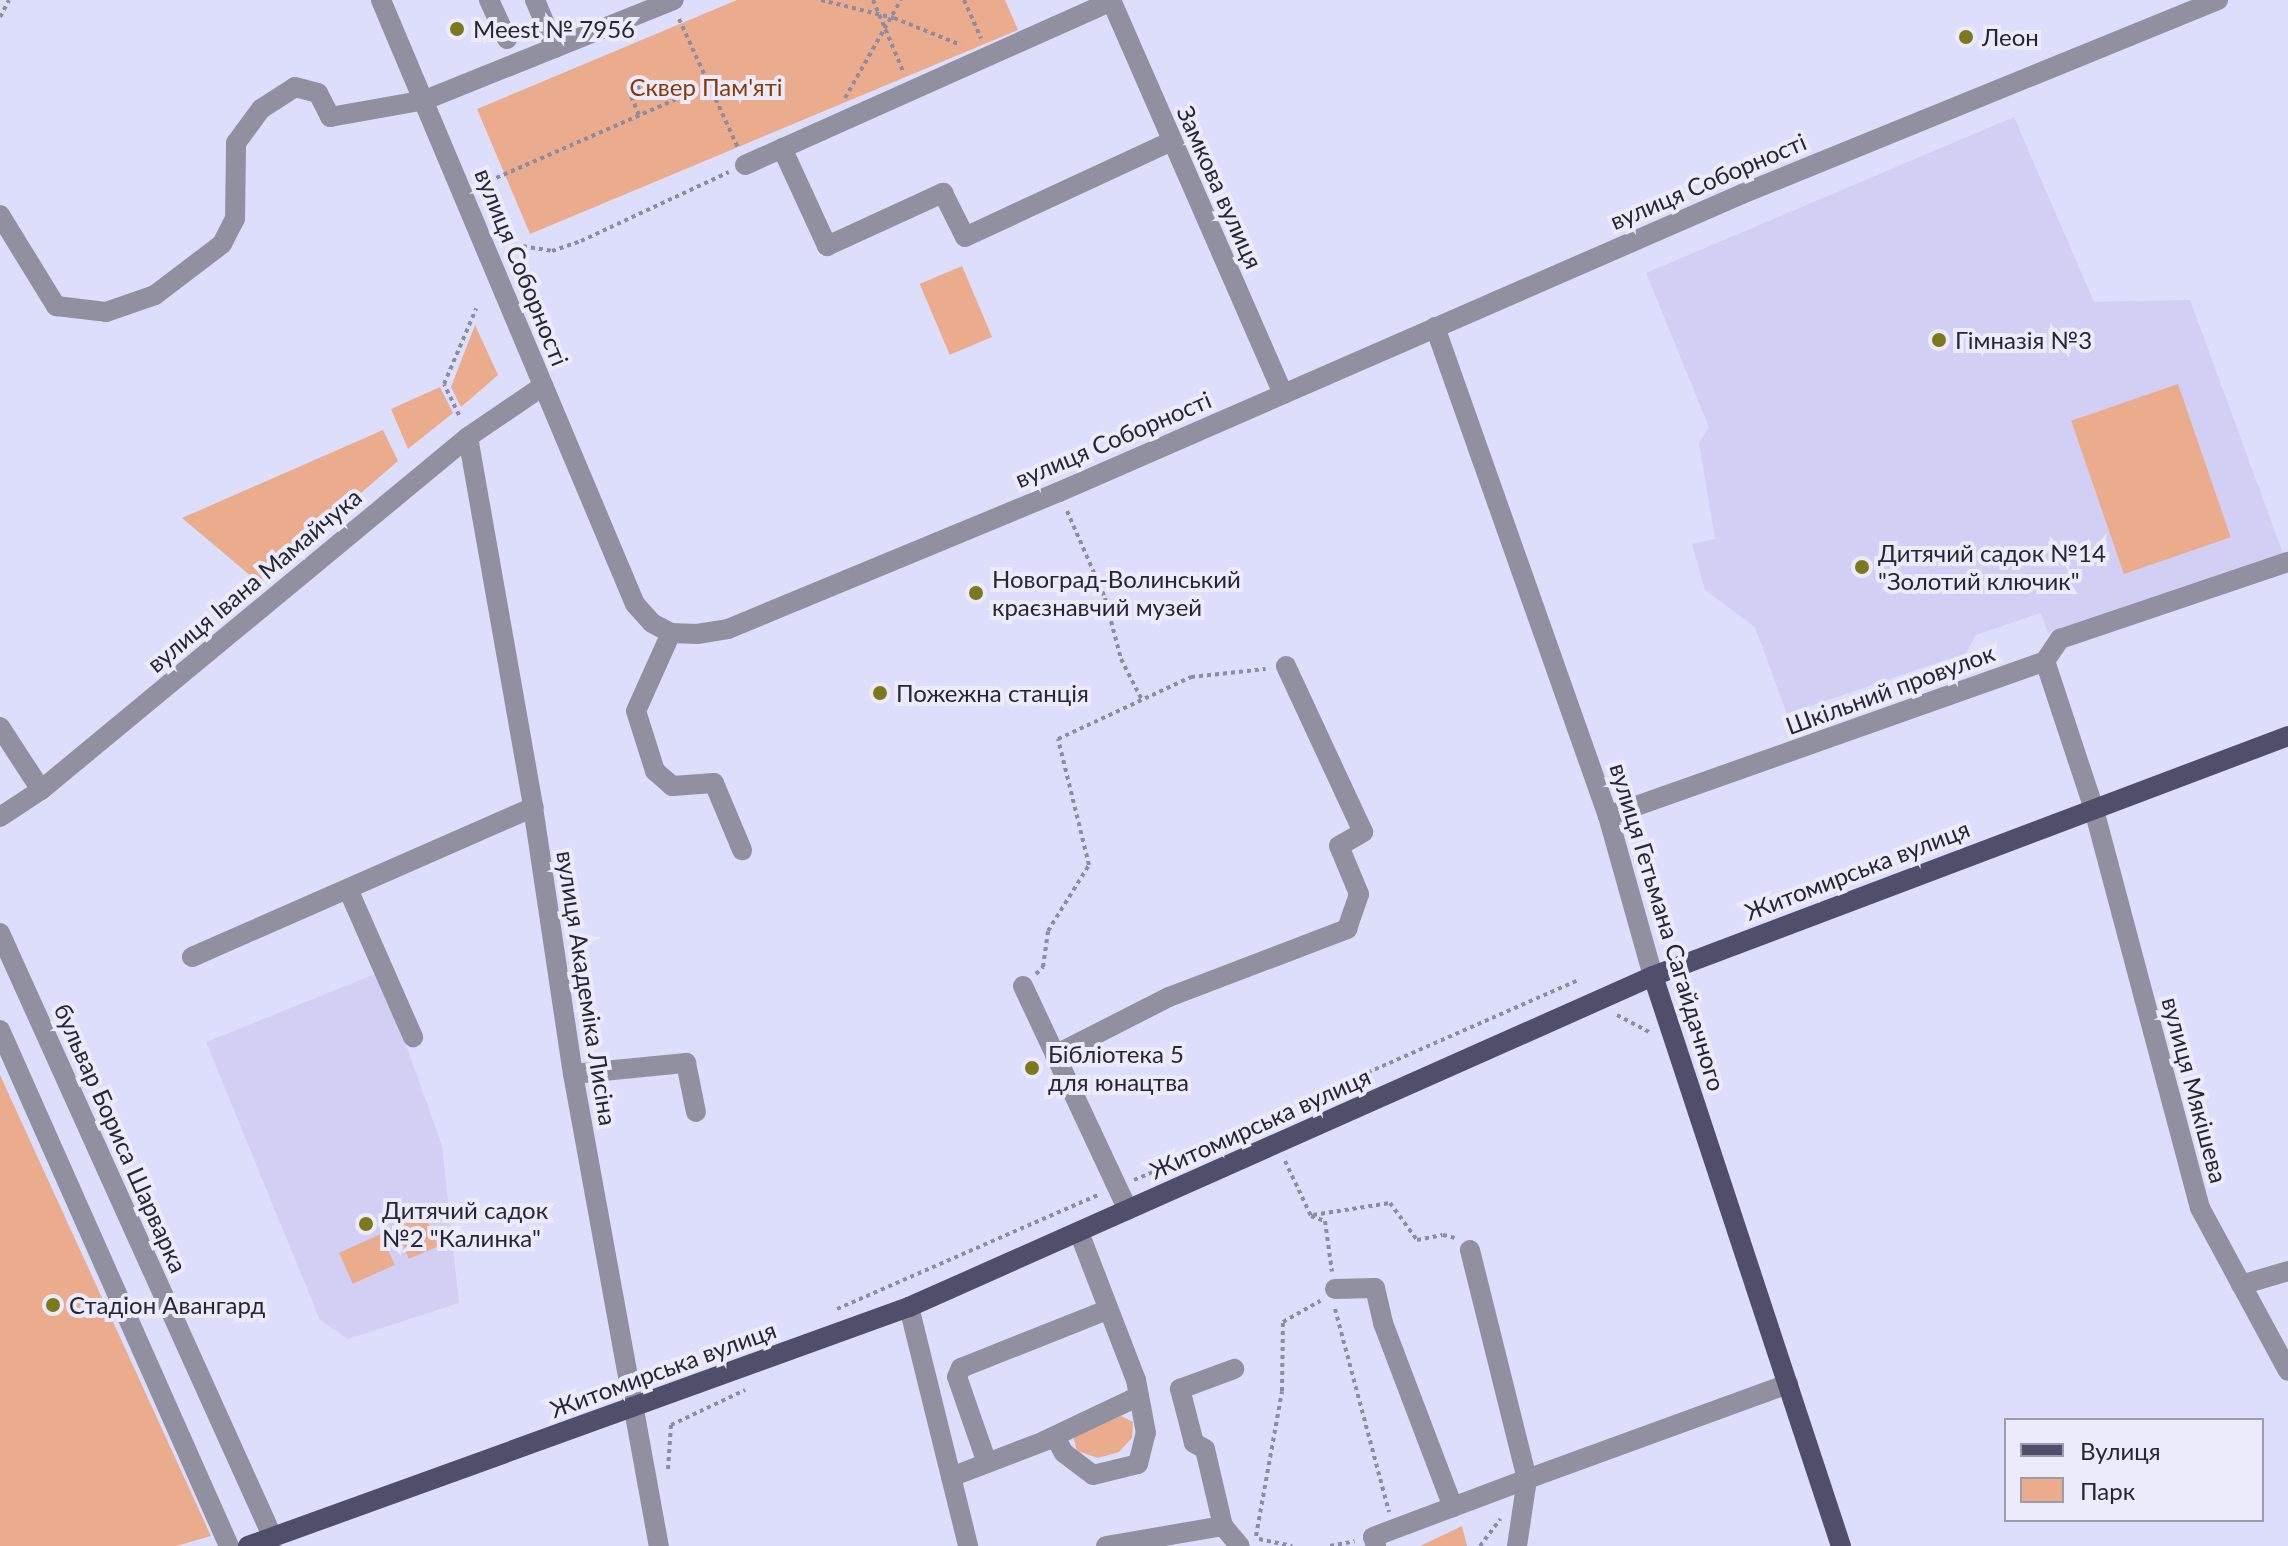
<!DOCTYPE html>
<meta charset="utf-8">
<style>
body{margin:0}
#map{position:relative;width:2288px;height:1546px;overflow:hidden;background:#ddddfc;font-family:Lato,sans-serif}
div>[style]{position:absolute}
[style*='--x']{left:calc(var(--x)*1px);top:calc(var(--y)*1px);width:calc(var(--w)*1px);rotate:calc(var(--a)*1deg)}
.built>*{inset:0;background:#d1d0f4}
.green>*{inset:0;background:#ebac8e;transform-origin:0 0}
.path>*{height:4px;margin-top:-2px;transform-origin:0;background:repeating-linear-gradient(90deg,#8c8ca3 0 4px,transparent 0 8px)}
.minor>*{height:20px;margin:-10px;padding:0 10px;transform-origin:10px;border-radius:10px;background:#9190a1}
.major>*{height:20px;margin:-10px;padding:0 10px;transform-origin:10px;border-radius:10px;background:#504f6b}
.dots>*{width:22px;height:22px;translate:-50% -50%;box-sizing:border-box;border:4px solid #ecebfb;border-radius:50%}
span{translate:-50% -50%;white-space:nowrap;text-align:center;line-height:1.15;-webkit-text-stroke:8px #ecebfb;paint-order:stroke}
.poi-label{font-size:24px;color:#262634}
.left{translate:0 -50%;text-align:left}
.park-label{font-size:24px;color:#893903}
.street-label{font-size:24px;color:#262634}
.legend{position:absolute;left:2004px;top:1418px;width:260px;height:104px;box-sizing:border-box;background:#ecebfb;border:2px solid #9d9cab;margin:0;padding:10px 14px;list-style:none;font-size:24px;color:#262634}
.legend li{display:flex;align-items:center;gap:16px;height:40px}
.legend b{width:40px;border:2px solid #9d9cab}
</style>
<div id="map">
<div class="built">
<i style="clip-path:polygon(2014px 117px,2094px 302px,2190px 300px,2284px 556px,2048px 633px,2041px 613px,1976px 635px,1966px 653px,1787px 714px,1755px 627px,1705px 590px,1692px 544px,1715px 539px,1699px 443px,1709px 427px,1646px 273px)"></i>
<i style="clip-path:polygon(380px 972px,442px 1146px,459px 1303px,348px 1339px,320px 1320px,206px 1042px)"></i>
</div>
<div class="green">
<i style="clip-path:polygon(737px 0,1005px 0,1018px 30px,530px 234px,477px 109px)"></i>
<i style="left:962px;top:266px;width:77px;height:46px;rotate:67deg"></i>
<i style="clip-path:polygon(475px 325px,498px 375px,461px 407px,451px 387px)"></i>
<i style="left:2178px;top:384px;width:162px;height:113px;rotate:71deg"></i>
<i style="clip-path:polygon(440px 387px,453px 413px,408px 449px,391px 409px)"></i>
<i style="clip-path:polygon(383px 430px,398px 461px,258px 582px,182px 518px)"></i>
<i style="clip-path:polygon(0 1075px,211px 1536px,176px 1546px,0 1546px)"></i>
<i style="left:425px;top:1215px;width:34px;height:32px;rotate:67deg"></i>
<i style="left:381px;top:1234px;width:34px;height:46px;rotate:66deg"></i>
<i style="clip-path:polygon(1121px 1416px,1133px 1422px,1132px 1438px,1119px 1452px,1098px 1458px,1077px 1451px,1073px 1436px)"></i>
<i style="clip-path:polygon(1462px 1526px,1467px 1546px,1420px 1546px)"></i>
</div>
<div class="path">
<i style="--x:821;--y:0;--w:75;--a:13.9"></i>
<i style="--x:894;--y:18;--w:72;--a:21.9"></i>
<i style="--x:873;--y:0;--w:77;--a:67.1"></i>
<i style="--x:964;--y:0;--w:42;--a:65.9"></i>
<i style="--x:0;--y:17;--w:19;--a:-62"></i>
<i style="--x:679;--y:19;--w:142;--a:65.4"></i>
<i style="--x:845;--y:98;--w:113;--a:-60.3"></i>
<i style="--x:639;--y:115;--w:25;--a:-113"></i>
<i style="--x:629;--y:92;--w:21;--a:-25"></i>
<i style="--x:489;--y:181;--w:240;--a:-23.6"></i>
<i style="--x:515;--y:245;--w:37;--a:9"></i>
<i style="--x:552;--y:251;--w:31;--a:-19"></i>
<i style="--x:581;--y:241;--w:163;--a:-25"></i>
<i style="--x:459;--y:415;--w:34;--a:-116"></i>
<i style="--x:444;--y:384;--w:82;--a:-66.9"></i>
<i style="--x:1067;--y:511;--w:95;--a:66.4"></i>
<i style="--x:1105;--y:598;--w:63;--a:75.3"></i>
<i style="--x:1121;--y:659;--w:44;--a:62.9"></i>
<i style="--x:1036;--y:974;--w:10;--a:-45"></i>
<i style="--x:1043;--y:967;--w:36;--a:-82"></i>
<i style="--x:1048;--y:931;--w:78;--a:-58.2"></i>
<i style="--x:1089;--y:865;--w:130;--a:-103.8"></i>
<i style="--x:1058;--y:739;--w:147;--a:-25"></i>
<i style="--x:1191;--y:677;--w:75;--a:-6.1"></i>
<i style="--x:1617;--y:1015;--w:38;--a:28"></i>
<i style="--x:1317;--y:1101;--w:42;--a:-31.4"></i>
<i style="--x:1353;--y:1079;--w:247;--a:-23.7"></i>
<i style="--x:1285;--y:1161;--w:61;--a:64.7"></i>
<i style="--x:1311;--y:1216;--w:15;--a:20"></i>
<i style="--x:1325;--y:1221;--w:51;--a:82.2"></i>
<i style="--x:1134;--y:1180;--w:159;--a:-23"></i>
<i style="--x:1313;--y:1215;--w:78;--a:-8.9"></i>
<i style="--x:1390;--y:1203;--w:46;--a:53.9"></i>
<i style="--x:1417;--y:1240;--w:26;--a:-11"></i>
<i style="--x:1443;--y:1235;--w:12;--a:14"></i>
<i style="--x:837;--y:1309;--w:287;--a:-23.6"></i>
<i style="--x:1335;--y:1309;--w:210;--a:75.1"></i>
<i style="--x:668;--y:1469;--w:44;--a:-86.1"></i>
<i style="--x:671;--y:1425;--w:82;--a:-25.3"></i>
<i style="--x:1256;--y:1536;--w:147;--a:-79.8"></i>
<i style="--x:1282;--y:1391;--w:69;--a:-89.2"></i>
<i style="--x:1283;--y:1322;--w:43;--a:-29.6"></i>
<i style="--x:1259;--y:1539;--w:34;--a:12"></i>
<i style="--x:1330;--y:1546;--w:25;--a:-11"></i>
<i style="--x:1480;--y:1546;--w:34;--a:-53"></i>
</div>
<div class="minor">
<i style="--x:381;--y:0;--w:655;--a:67.19"></i>
<i style="--x:635;--y:604;--w:25;--a:48"></i>
<i style="--x:652;--y:623;--w:21;--a:28"></i>
<i style="--x:671;--y:633;--w:26;--a:2"></i>
<i style="--x:697;--y:634;--w:31;--a:-9"></i>
<i style="--x:728;--y:629;--w:358;--a:-22.5"></i>
<i style="--x:1059;--y:492;--w:745;--a:-23.57"></i>
<i style="--x:1742;--y:194;--w:514;--a:-22.17"></i>
<i style="--x:489;--y:0;--w:43;--a:65.2"></i>
<i style="--x:535;--y:0;--w:52;--a:67.4"></i>
<i style="--x:1111;--y:0;--w:430;--a:66.4"></i>
<i style="--x:782;--y:148;--w:108;--a:65.3"></i>
<i style="--x:827;--y:246;--w:128;--a:-24.6"></i>
<i style="--x:943;--y:193;--w:49;--a:63.4"></i>
<i style="--x:965;--y:237;--w:228;--a:-24.9"></i>
<i style="--x:745;--y:165;--w:401;--a:-24.1"></i>
<i style="--x:0;--y:215;--w:107;--a:58.4"></i>
<i style="--x:56;--y:306;--w:50;--a:6.8"></i>
<i style="--x:106;--y:312;--w:52;--a:-19.1"></i>
<i style="--x:155;--y:295;--w:84;--a:-37.3"></i>
<i style="--x:222;--y:244;--w:28;--a:-63"></i>
<i style="--x:235;--y:219;--w:76;--a:-89.2"></i>
<i style="--x:236;--y:143;--w:42;--a:-53.7"></i>
<i style="--x:261;--y:109;--w:40;--a:-32.9"></i>
<i style="--x:295;--y:87;--w:24;--a:15"></i>
<i style="--x:318;--y:93;--w:27;--a:63"></i>
<i style="--x:330;--y:117;--w:97;--a:-10.1"></i>
<i style="--x:425;--y:100;--w:268;--a:-21.9"></i>
<i style="--x:1435;--y:327;--w:519;--a:70.52"></i>
<i style="--x:1608;--y:816;--w:166;--a:74.3"></i>
<i style="--x:468;--y:437;--w:376;--a:80"></i>
<i style="--x:533;--y:807;--w:270;--a:81.5"></i>
<i style="--x:573;--y:1074;--w:480;--a:79.7"></i>
<i style="--x:671;--y:633;--w:85;--a:114.2"></i>
<i style="--x:636;--y:711;--w:63;--a:72.4"></i>
<i style="--x:655;--y:771;--w:23;--a:41"></i>
<i style="--x:672;--y:786;--w:42;--a:-4.1"></i>
<i style="--x:714;--y:783;--w:73;--a:67.3"></i>
<i style="--x:2045;--y:661;--w:27;--a:-56"></i>
<i style="--x:2060;--y:639;--w:241;--a:-18.7"></i>
<i style="--x:0;--y:727;--w:75;--a:56.9"></i>
<i style="--x:1608;--y:816;--w:464;--a:-19.5"></i>
<i style="--x:2045;--y:661;--w:153;--a:71.7"></i>
<i style="--x:2093;--y:806;--w:416;--a:75.1"></i>
<i style="--x:2200;--y:1208;--w:185;--a:61.6"></i>
<i style="--x:0;--y:817;--w:49;--a:-33.4"></i>
<i style="--x:41;--y:790;--w:554;--a:-39.58"></i>
<i style="--x:468;--y:437;--w:91;--a:-34.2"></i>
<i style="--x:348;--y:889;--w:162;--a:66.3"></i>
<i style="--x:0;--y:933;--w:664;--a:65.71"></i>
<i style="--x:192;--y:957;--w:373;--a:-23.7"></i>
<i style="--x:1023;--y:986;--w:247;--a:64.9"></i>
<i style="--x:0;--y:1030;--w:565;--a:66.07"></i>
<i style="--x:1055;--y:1055;--w:128;--a:-27"></i>
<i style="--x:1169;--y:997;--w:191;--a:-20.9"></i>
<i style="--x:1347;--y:929;--w:37;--a:-71"></i>
<i style="--x:1359;--y:894;--w:52;--a:-112.6"></i>
<i style="--x:1339;--y:846;--w:28;--a:-30"></i>
<i style="--x:1363;--y:832;--w:183;--a:-114.9"></i>
<i style="--x:573;--y:1074;--w:114;--a:-5.6"></i>
<i style="--x:686;--y:1063;--w:50;--a:78.5"></i>
<i style="--x:2241;--y:1285;--w:49;--a:-16.6"></i>
<i style="--x:1335;--y:1289;--w:40;--a:-1.4"></i>
<i style="--x:1375;--y:1288;--w:36;--a:77"></i>
<i style="--x:1383;--y:1323;--w:197;--a:69.2"></i>
<i style="--x:909;--y:1307;--w:246;--a:76.1"></i>
<i style="--x:1044;--y:1441;--w:105;--a:-25.3"></i>
<i style="--x:987;--y:1463;--w:91;--a:-109.2"></i>
<i style="--x:957;--y:1377;--w:10;--a:-66"></i>
<i style="--x:961;--y:1368;--w:157;--a:-21.7"></i>
<i style="--x:951;--y:1477;--w:111;--a:-21"></i>
<i style="--x:1055;--y:1437;--w:18;--a:61"></i>
<i style="--x:1064;--y:1453;--w:36;--a:37"></i>
<i style="--x:1093;--y:1475;--w:46;--a:-13.7"></i>
<i style="--x:1138;--y:1464;--w:32;--a:-76"></i>
<i style="--x:1146;--y:1433;--w:54;--a:-100.7"></i>
<i style="--x:1136;--y:1380;--w:159;--a:-111.1"></i>
<i style="--x:1223;--y:1526;--w:79;--a:-103.2"></i>
<i style="--x:1205;--y:1449;--w:13;--a:-151"></i>
<i style="--x:1194;--y:1443;--w:56;--a:-104.5"></i>
<i style="--x:1180;--y:1389;--w:58;--a:-20.3"></i>
<i style="--x:1106;--y:1546;--w:119;--a:-9.7"></i>
<i style="--x:1223;--y:1526;--w:26;--a:50"></i>
<i style="--x:1376;--y:1546;--w:9;--a:-108"></i>
<i style="--x:1373;--y:1537;--w:165;--a:-20.6"></i>
<i style="--x:1527;--y:1479;--w:236;--a:-104"></i>
<i style="--x:1517;--y:1546;--w:68;--a:-81.5"></i>
<i style="--x:1527;--y:1479;--w:278;--a:-20"></i>
</div>
<div class="major">
<i style="--x:1653;--y:976;--w:600;--a:71.75"></i>
<i style="--x:248;--y:1546;--w:703;--a:-19.88"></i>
<i style="--x:909;--y:1307;--w:814;--a:-23.98"></i>
<i style="--x:1653;--y:976;--w:679;--a:-20.7"></i>
</div>
<div class="dots">
<i style="left:457px;top:29px;background:#7c781d"></i>
<i style="left:1966px;top:37px;background:#7c781d"></i>
<i style="left:1939px;top:340px;background:#7c781d"></i>
<i style="left:1862px;top:567px;background:#7c781d"></i>
<i style="left:976px;top:593px;background:#7c781d"></i>
<i style="left:880px;top:693px;background:#7c781d"></i>
<i style="left:1032px;top:1068px;background:#7c781d"></i>
<i style="left:366px;top:1224px;background:#7c781d"></i>
<i style="left:53px;top:1305px;background:#7c781d"></i>
</div>
<div class="poi-label">
<span class="left" style="left:473px;top:29px">Meest № 7956</span>
<span class="left" style="left:1982px;top:37px">Леон</span>
<span class="left" style="left:1955px;top:340px">Гімназія №3</span>
<span class="left" style="left:1878px;top:567px">Дитячий садок №14<br>"Золотий ключик"</span>
<span class="left" style="left:992px;top:593px">Новоград-Волинський<br>краєзнавчий музей</span>
<span class="left" style="left:896px;top:693px">Пожежна станція</span>
<span class="left" style="left:1048px;top:1068px">Бібліотека 5<br>для юнацтва</span>
<span class="left" style="left:382px;top:1224px">Дитячий садок<br>№2 "Калинка"</span>
<span class="left" style="left:69px;top:1305px">Стадіон Авангард</span>
</div>
<div class="park-label">
<span style="left:706px;top:87px">Сквер Пам'яті</span>
</div>
<div class="street-label">
<span style="left:1708px;top:181px;rotate:-23deg">вулиця Соборності</span>
<span style="left:1220px;top:187px;rotate:66deg">Замкова вулиця</span>
<span style="left:522px;top:267px;rotate:68deg">вулиця Соборності</span>
<span style="left:1113px;top:439px;rotate:-23deg">вулиця Соборності</span>
<span style="left:254px;top:580px;rotate:-40deg">вулиця Івана Мамайчука</span>
<span style="left:1890px;top:689px;rotate:-20deg">Шкільний провулок</span>
<span style="left:1857px;top:870px;rotate:-21deg">Житомирська вулиця</span>
<span style="left:1668px;top:927px;rotate:73deg">вулиця Гетьмана Сагайдачного</span>
<span style="left:587px;top:988px;rotate:81deg">вулиця Академіка Лисіна</span>
<span style="left:2195px;top:1090px;rotate:75deg">вулиця Мякішева</span>
<span style="left:1260px;top:1123px;rotate:-24deg">Житомирська вулиця</span>
<span style="left:121px;top:1138px;rotate:66deg">бульвар Бориса Шарварка</span>
<span style="left:663px;top:1369px;rotate:-20deg">Житомирська вулиця</span>
</div>
<ul class="legend">
<li><b style="height:10px;background:#504f6b"></b>Вулиця</li>
<li><b style="height:22px;background:#ebac8e"></b>Парк</li>
</ul>
</div>
